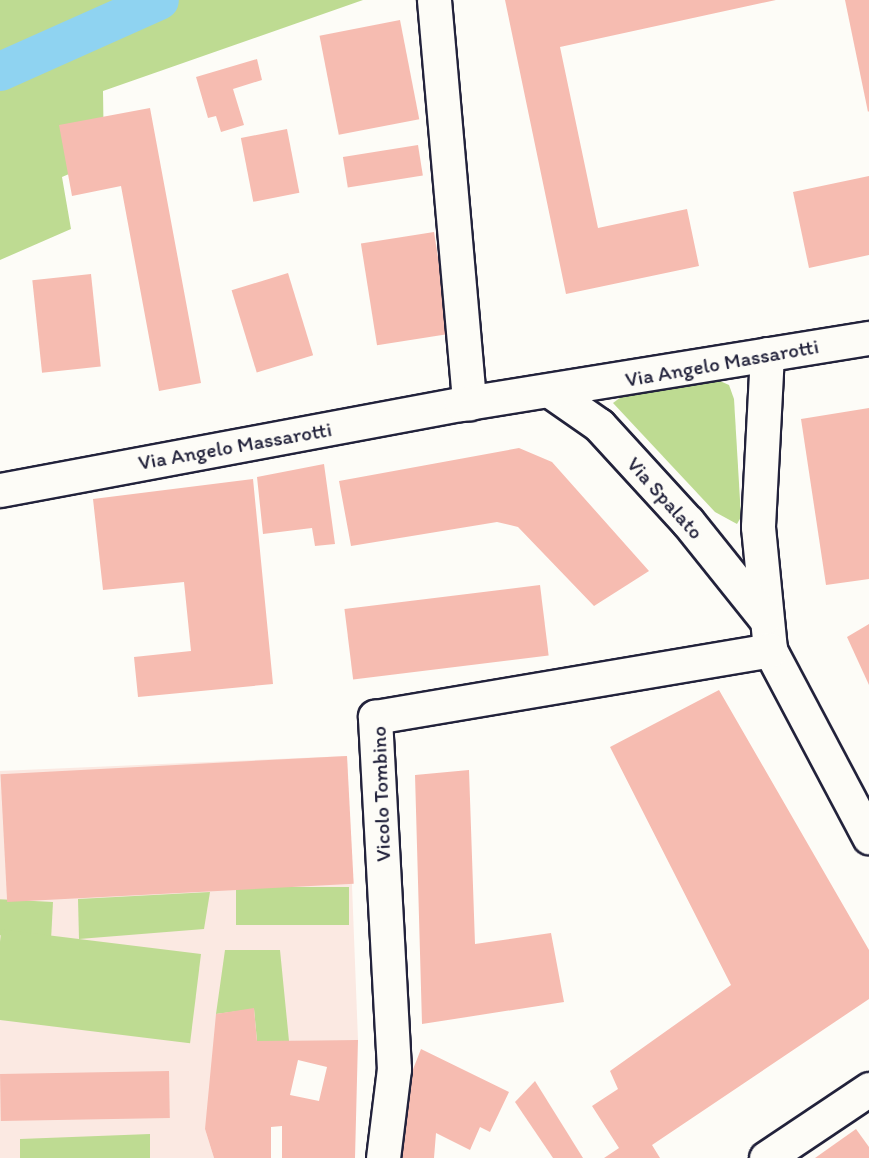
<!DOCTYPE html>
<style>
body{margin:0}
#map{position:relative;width:869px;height:1158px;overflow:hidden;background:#fdfcf7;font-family:Itim,sans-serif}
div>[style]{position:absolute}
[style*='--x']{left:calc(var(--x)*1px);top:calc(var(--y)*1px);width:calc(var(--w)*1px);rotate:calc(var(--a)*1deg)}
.built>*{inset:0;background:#fbe9e2}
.green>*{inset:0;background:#bedb92;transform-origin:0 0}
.canal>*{height:39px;margin:-19.5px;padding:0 19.5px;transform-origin:19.5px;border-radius:19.5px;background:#8fd3f1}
.building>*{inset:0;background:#f6bcb1;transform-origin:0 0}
.roads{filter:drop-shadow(2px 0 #22223b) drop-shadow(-2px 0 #22223b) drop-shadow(0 2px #22223b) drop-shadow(0 -2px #22223b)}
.minor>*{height:33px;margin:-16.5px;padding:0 16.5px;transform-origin:16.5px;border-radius:16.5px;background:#fdfcf7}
.tertiary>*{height:33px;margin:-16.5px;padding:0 16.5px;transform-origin:16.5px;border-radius:16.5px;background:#fdfcf7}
span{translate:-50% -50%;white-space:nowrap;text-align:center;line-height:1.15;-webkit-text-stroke:4.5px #fdfcf7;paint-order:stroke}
.street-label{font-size:21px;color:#22223b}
</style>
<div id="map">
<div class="built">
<i style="clip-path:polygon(347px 756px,358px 1040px,257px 1041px,254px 1009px,205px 1129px,214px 1158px,0 1158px,0 771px)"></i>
</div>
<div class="green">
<i style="clip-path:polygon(0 0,363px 0,103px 91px,104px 159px,62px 177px,71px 229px,0 260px)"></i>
<i style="clip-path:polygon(720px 381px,729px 385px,734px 399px,741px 517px,737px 524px,715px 512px,613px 403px,621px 397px)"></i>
<i style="left:349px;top:887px;width:38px;height:113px;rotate:90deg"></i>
<i style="clip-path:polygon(210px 892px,204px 929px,79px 939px,78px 899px)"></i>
<i style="left:53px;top:902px;width:36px;height:53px;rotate:93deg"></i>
<i style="clip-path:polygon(225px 950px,280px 950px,289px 1041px,257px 1041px,254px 1009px,216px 1014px)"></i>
<i style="left:201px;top:954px;width:90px;height:201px;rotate:97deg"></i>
<i style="clip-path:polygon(150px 1134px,150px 1158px,20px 1158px,20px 1139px)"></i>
</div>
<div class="canal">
<i style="--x:0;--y:71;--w:174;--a:-24.1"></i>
</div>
<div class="building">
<i style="clip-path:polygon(505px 0,776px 0,560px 47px,598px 228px,687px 209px,699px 266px,566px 294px)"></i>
<i style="clip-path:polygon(845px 0,869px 0,869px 111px,868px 112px)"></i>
<i style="left:400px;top:20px;width:101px;height:82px;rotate:79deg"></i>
<i style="clip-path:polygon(257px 59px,262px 80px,233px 89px,244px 125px,221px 132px,216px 116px,208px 118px,196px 77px)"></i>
<i style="clip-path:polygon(150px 108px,201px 383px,159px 391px,121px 186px,72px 196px,59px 125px)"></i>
<i style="left:287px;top:129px;width:65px;height:47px;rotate:79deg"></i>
<i style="left:418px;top:145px;width:31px;height:76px;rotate:81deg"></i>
<i style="clip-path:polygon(869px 176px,869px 255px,809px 268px,793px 192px)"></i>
<i style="left:434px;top:232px;width:103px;height:74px;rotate:81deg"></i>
<i style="left:288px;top:273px;width:86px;height:59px;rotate:73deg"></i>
<i style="left:91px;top:274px;width:93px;height:59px;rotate:84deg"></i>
<i style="clip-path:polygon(869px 408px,869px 579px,826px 585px,801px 419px)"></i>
<i style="clip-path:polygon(519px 448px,552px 462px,649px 571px,594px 606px,518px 527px,497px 522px,351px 546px,339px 481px)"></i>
<i style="clip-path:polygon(324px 464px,335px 544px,315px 546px,312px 528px,263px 534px,257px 477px)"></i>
<i style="clip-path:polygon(253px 479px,273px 684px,138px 697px,134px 657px,191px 651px,184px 582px,103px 590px,93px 499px)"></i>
<i style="left:540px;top:585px;width:71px;height:197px;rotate:83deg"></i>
<i style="clip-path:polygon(869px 624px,869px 685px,847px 637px)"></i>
<i style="clip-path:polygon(719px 690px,869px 950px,869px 999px,652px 1145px,660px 1158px,604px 1158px,619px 1148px,592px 1106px,618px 1089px,610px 1071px,731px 985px,610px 747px)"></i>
<i style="left:347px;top:756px;width:128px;height:347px;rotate:87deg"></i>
<i style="clip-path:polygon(469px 770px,475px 944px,551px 933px,564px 1002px,422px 1024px,415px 775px)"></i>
<i style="clip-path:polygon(evenodd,254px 1008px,257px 1041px,358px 1040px,355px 1158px,282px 1158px,282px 1126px,271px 1127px,271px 1158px,214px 1158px,205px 1129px,216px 1014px,254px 1008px,298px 1060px,327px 1067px,319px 1101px,290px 1095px,298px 1060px)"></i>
<i style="clip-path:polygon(421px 1049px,509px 1092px,490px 1132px,480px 1127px,470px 1150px,436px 1133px,434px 1158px,390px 1158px,406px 1087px)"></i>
<i style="left:169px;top:1071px;width:47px;height:169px;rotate:89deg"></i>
<i style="clip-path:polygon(535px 1081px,583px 1158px,553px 1158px,515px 1102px)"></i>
<i style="clip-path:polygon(856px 1129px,869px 1147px,869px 1158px,815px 1158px)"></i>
</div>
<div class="roads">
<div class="minor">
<i style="--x:434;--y:0;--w:405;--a:85"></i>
<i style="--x:767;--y:354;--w:173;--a:93"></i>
<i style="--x:758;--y:527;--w:124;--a:84.4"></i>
<i style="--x:770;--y:650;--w:212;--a:62.1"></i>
<i style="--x:553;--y:393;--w:56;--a:34.8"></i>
<i style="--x:599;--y:425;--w:132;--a:47.5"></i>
<i style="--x:688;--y:522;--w:122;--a:51.3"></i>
<i style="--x:383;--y:1158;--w:90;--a:-83"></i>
<i style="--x:394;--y:1069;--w:353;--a:-93.1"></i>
<i style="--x:375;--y:717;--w:401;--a:-9.6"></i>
<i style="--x:766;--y:1158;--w:124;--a:-33.8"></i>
</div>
<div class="tertiary">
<i style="--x:0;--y:490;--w:469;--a:-10.6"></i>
<i style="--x:461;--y:404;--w:413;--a:-9.2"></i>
</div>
</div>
<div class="street-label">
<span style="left:722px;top:363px;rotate:-10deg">Via Angelo Massarotti</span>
<span style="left:235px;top:446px;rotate:-10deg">Via Angelo Massarotti</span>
<span style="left:665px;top:498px;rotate:48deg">Via Spalato</span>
<span style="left:381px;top:794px;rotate:-92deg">Vicolo Tombino</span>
</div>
</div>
